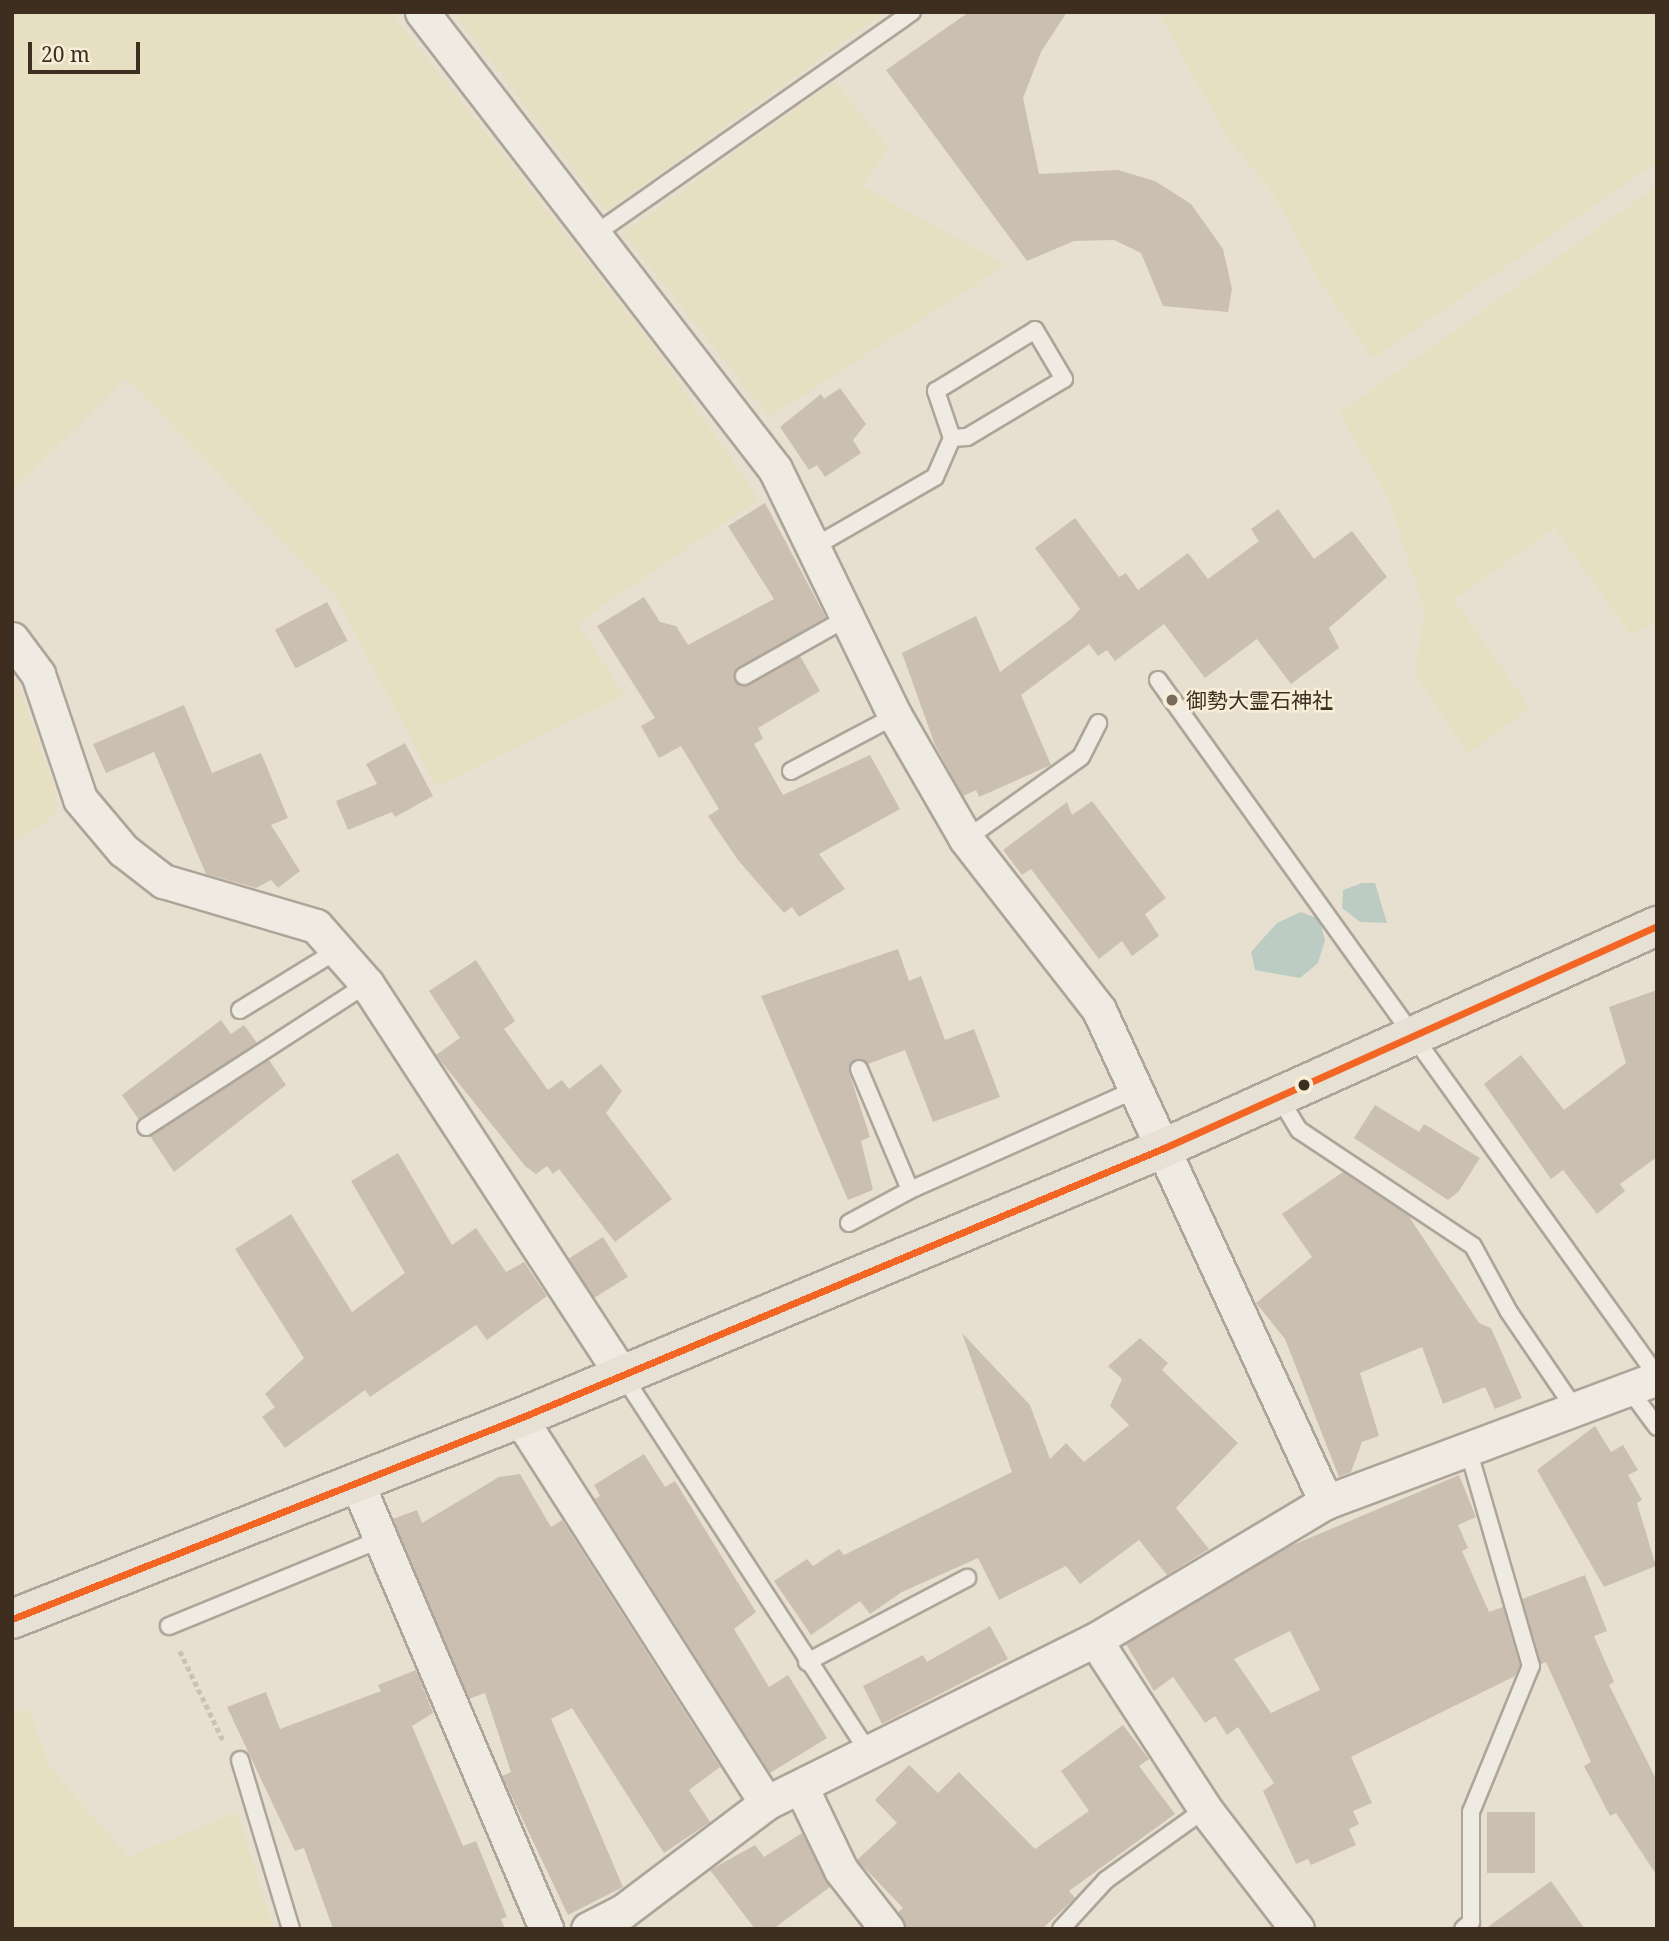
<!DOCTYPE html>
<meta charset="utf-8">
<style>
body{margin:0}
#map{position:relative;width:1669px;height:1941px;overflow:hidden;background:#e7e0d1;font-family:"Noto Serif","Noto Sans JP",serif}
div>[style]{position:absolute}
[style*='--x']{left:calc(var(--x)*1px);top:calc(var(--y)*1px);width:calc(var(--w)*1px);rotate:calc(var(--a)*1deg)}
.farmland>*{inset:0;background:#e6dfc2}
.water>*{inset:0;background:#bcccc2}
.building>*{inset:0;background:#cbbfb2;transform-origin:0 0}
.path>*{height:4.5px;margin-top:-2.25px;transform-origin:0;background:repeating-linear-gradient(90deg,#c8c2b9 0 5px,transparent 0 8.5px)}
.roads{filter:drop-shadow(2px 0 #ada599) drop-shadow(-2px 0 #ada599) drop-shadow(0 2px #ada599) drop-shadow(0 -2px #ada599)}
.lane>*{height:16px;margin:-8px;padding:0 8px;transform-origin:8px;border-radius:8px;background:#efebe3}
.street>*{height:33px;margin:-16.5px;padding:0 16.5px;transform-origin:16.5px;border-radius:16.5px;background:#efebe3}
.primary>*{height:38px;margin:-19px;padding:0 19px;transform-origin:19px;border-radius:19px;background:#e6e1d4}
.bus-1>*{height:7px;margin:-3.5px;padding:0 3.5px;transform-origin:3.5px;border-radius:3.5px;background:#f26522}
.dots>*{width:19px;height:19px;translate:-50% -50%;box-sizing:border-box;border:4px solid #f7eed8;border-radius:50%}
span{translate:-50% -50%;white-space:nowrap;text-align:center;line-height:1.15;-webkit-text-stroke:5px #f7eed8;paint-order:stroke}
.poi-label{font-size:21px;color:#3d2e20}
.left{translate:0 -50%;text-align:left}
.frame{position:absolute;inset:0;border:14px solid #3d2e20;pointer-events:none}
.scale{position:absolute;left:28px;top:42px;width:112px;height:32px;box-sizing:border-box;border:4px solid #3d2e20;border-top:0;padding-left:9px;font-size:21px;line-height:24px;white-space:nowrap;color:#3d2e20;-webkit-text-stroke:5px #f7eed8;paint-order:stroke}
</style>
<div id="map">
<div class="farmland">
<i style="clip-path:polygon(12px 12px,391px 12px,648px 339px,759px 499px,578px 623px,624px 695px,436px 787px,336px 597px,127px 378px,12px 491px)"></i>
<i style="clip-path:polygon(454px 12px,885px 12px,606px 212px)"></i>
<i style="clip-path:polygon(1158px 12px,1657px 12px,1657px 162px,1373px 359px,1322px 285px,1272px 192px,1227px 137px)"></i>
<i style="clip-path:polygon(834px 81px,889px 148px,862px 186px,1006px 265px,769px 417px,623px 233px)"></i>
<i style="clip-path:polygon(1657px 186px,1657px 620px,1632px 636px,1554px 528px,1454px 600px,1530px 708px,1468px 754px,1414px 673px,1425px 612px,1387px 495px,1339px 413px)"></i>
<i style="clip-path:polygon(12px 667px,57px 794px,55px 815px,12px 845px)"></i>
<i style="clip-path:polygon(28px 1708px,50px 1767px,128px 1857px,237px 1812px,274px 1929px,12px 1929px,12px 1714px)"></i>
</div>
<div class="water">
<i style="clip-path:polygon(1362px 883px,1375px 883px,1387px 923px,1360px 922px,1342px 908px,1343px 890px)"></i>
<i style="clip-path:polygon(1301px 912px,1319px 919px,1325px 940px,1318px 963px,1300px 978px,1255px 970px,1251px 952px,1277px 923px)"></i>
</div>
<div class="building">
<i style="clip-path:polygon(969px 12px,1067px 12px,1041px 52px,1023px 98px,1039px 174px,1118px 170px,1155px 181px,1191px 204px,1223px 249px,1232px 289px,1228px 312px,1163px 306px,1141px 253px,1114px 240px,1074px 241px,1027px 261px,886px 70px)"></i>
<i style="clip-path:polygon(840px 388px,866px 424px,853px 440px,861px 453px,825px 477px,817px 465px,809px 470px,780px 427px,821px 394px,824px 399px)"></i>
<i style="clip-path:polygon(765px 503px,826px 618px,735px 671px,735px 682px,745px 686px,800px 656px,820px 691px,758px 728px,763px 739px,754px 744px,783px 795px,870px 755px,900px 809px,819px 854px,845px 889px,799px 917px,792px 907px,784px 913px,738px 860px,708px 816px,719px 809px,681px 746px,659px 758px,641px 726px,655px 718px,597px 626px,644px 597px,660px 622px,676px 626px,688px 645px,774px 599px,728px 526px)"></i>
<i style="clip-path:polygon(1278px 509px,1314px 559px,1352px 531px,1387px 577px,1329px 628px,1339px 648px,1291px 684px,1257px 639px,1205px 678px,1164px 624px,1115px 661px,1107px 650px,1098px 656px,1089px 644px,1021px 695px,1051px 765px,979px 797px,976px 790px,963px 796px,935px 745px,902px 653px,976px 616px,1000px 672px,1071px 619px,1080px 609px,1035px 548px,1075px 518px,1119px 577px,1126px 573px,1138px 590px,1188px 553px,1208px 579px,1259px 541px,1251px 529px)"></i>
<i style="left:327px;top:602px;width:44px;height:59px;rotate:62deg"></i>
<i style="clip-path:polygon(184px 705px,212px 773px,261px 753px,288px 818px,271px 825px,300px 871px,278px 888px,271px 880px,256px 888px,206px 874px,154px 752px,106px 773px,93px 744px)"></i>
<i style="clip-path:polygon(405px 743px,433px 796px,395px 817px,392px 812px,348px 830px,336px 801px,377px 784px,366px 764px)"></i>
<i style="clip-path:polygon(1092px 801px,1166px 898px,1145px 914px,1159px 936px,1132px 956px,1122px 941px,1099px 959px,1031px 869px,1022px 875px,1003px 850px,1067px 802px,1072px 815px)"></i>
<i style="clip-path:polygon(898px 949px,909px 981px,921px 976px,945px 1040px,974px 1029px,1000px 1097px,933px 1122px,905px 1050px,868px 1064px,854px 1060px,849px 1072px,870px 1137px,861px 1141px,873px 1190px,848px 1200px,761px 996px)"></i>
<i style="clip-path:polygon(476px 960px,515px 1021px,504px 1029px,548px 1090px,562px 1080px,569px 1089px,601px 1064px,622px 1091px,606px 1113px,672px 1199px,615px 1242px,559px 1169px,553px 1174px,547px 1166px,536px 1174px,525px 1166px,436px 1055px,460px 1038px,429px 991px)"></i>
<i style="clip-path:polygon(1657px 990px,1657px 1157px,1620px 1184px,1625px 1191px,1597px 1214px,1563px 1170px,1551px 1179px,1484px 1084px,1521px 1055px,1564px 1110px,1626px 1063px,1609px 1007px)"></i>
<i style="clip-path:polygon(221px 1020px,231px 1034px,244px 1025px,257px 1043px,139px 1120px,122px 1095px)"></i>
<i style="clip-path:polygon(269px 1060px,286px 1085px,174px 1172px,150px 1136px)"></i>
<i style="clip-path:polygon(1375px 1105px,1419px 1132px,1424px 1124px,1480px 1158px,1459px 1191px,1448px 1200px,1354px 1138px)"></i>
<i style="clip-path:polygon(398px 1153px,452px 1245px,476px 1228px,506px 1272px,524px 1262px,547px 1296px,487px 1340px,476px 1325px,370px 1397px,365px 1390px,285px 1448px,262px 1417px,275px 1407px,265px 1394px,304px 1358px,235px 1249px,291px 1214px,352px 1312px,405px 1273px,351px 1181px)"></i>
<i style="clip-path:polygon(1343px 1172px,1408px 1215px,1479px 1323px,1491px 1328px,1522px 1398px,1495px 1409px,1485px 1387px,1443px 1404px,1422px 1347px,1360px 1373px,1379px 1436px,1362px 1442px,1351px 1472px,1339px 1477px,1285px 1339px,1256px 1303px,1312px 1257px,1282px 1214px)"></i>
<i style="left:603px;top:1237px;width:47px;height:40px;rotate:58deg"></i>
<i style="clip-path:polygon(962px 1333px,1030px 1405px,1050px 1459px,1066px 1443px,1084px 1462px,1129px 1425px,1110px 1406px,1122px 1379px,1108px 1366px,1140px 1338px,1168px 1363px,1162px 1370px,1238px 1443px,1176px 1508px,1209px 1549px,1167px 1575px,1139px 1540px,1080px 1584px,1066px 1566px,999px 1600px,978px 1558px,902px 1592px,870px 1614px,860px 1601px,811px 1635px,774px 1581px,807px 1559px,813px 1566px,839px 1549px,844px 1555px,1012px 1472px)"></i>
<i style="clip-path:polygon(1595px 1426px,1611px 1452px,1623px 1445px,1638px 1470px,1628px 1475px,1642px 1500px,1637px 1503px,1656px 1566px,1604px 1587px,1537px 1470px)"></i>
<i style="clip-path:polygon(644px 1454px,665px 1487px,675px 1481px,756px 1612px,734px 1629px,769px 1687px,788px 1675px,827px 1738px,770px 1773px,595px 1499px,600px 1496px,594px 1485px)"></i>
<i style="clip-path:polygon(520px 1474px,551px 1527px,562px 1520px,720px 1767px,689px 1790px,710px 1822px,664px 1853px,572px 1708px,551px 1719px,623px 1887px,568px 1915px,502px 1776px,511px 1772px,485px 1693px,469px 1699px,393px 1519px,417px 1510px,422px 1523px,499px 1477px)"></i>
<i style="clip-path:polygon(evenodd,1459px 1475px,1476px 1517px,1458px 1525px,1468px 1548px,1462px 1551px,1489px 1612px,1503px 1607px,1520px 1665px,1515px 1676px,1351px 1757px,1372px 1803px,1353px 1811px,1359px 1824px,1349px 1829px,1356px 1845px,1311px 1865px,1308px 1859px,1296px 1864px,1263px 1791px,1274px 1783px,1238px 1727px,1227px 1735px,1215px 1716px,1205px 1723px,1173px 1677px,1154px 1691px,1126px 1644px,1288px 1547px,1459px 1475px,1290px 1631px,1320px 1690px,1271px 1713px,1234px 1659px,1290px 1631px)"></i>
<i style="clip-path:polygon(1585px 1575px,1607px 1631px,1594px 1636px,1614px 1682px,1609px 1685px,1657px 1781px,1657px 1876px,1616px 1813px,1610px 1816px,1584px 1766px,1591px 1762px,1546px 1662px,1541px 1664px,1522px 1599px)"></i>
<i style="clip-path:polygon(990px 1626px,1008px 1659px,882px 1724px,863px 1686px,923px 1655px,927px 1662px)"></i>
<i style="clip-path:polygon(416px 1670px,433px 1713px,412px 1726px,463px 1846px,476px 1841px,507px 1917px,501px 1919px,505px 1929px,333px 1929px,304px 1848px,295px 1851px,227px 1707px,266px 1692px,280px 1729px,381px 1691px,378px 1685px)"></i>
<i style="clip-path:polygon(1123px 1725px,1149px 1759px,1139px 1766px,1175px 1814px,1069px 1891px,1075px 1898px,1042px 1929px,906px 1929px,898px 1912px,903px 1908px,857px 1860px,897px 1823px,875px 1800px,909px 1765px,938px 1793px,959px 1772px,1035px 1849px,1089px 1811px,1061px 1771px)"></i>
<i style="left:1487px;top:1812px;width:48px;height:61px"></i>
<i style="clip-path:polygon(802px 1833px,830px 1887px,773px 1929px,755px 1929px,710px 1870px,755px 1845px,764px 1857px)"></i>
<i style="clip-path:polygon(1551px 1881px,1585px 1929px,1485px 1929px)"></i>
</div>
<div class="path">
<i style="--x:180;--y:1651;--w:99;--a:64.2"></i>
</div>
<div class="roads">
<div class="lane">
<i style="--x:595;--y:234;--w:387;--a:-35"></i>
<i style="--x:812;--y:548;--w:142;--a:-30"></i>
<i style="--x:935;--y:477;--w:43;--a:-66.4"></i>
<i style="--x:952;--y:438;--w:50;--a:-108.8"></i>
<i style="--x:936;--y:391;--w:116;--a:-31.6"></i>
<i style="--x:1035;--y:330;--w:57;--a:59.4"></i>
<i style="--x:1064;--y:379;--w:113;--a:149.1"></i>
<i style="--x:967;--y:437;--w:15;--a:176"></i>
<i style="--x:744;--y:676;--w:118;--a:-29.4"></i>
<i style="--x:1158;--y:680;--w:856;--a:54.36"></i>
<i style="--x:791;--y:771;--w:118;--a:-27.9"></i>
<i style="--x:966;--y:839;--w:141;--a:-35.5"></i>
<i style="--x:1081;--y:757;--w:38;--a:-63"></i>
<i style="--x:240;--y:1010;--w:115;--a:-31.5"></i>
<i style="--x:859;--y:1069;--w:131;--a:67.1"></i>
<i style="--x:910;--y:1190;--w:248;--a:-24"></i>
<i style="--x:1279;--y:1097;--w:39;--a:59"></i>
<i style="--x:1299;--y:1130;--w:209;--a:33.7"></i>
<i style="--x:1473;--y:1246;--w:75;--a:61.4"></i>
<i style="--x:1509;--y:1312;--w:117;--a:55.8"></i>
<i style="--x:146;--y:1127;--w:263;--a:-32.9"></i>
<i style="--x:849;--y:1223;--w:69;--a:-28.4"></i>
<i style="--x:622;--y:1374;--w:452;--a:56.9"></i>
<i style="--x:1629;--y:1389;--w:47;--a:53.6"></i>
<i style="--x:169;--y:1626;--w:229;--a:-22.3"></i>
<i style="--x:807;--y:1662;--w:181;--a:-27.7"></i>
<i style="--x:240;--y:1760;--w:177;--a:73.2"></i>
<i style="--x:1061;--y:1929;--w:67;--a:-47.4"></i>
<i style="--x:1106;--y:1880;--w:122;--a:-35.6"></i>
<i style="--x:1463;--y:1929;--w:11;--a:-41"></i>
<i style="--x:1471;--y:1922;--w:110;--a:-90"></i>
<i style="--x:1471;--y:1812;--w:158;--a:-67.7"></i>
<i style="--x:1531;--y:1666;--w:226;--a:-106.2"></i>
</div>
<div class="street">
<i style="--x:422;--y:12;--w:577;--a:52.32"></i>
<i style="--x:775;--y:469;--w:275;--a:64.1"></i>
<i style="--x:895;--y:716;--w:142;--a:60"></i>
<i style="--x:966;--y:839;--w:217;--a:52.1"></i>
<i style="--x:1099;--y:1010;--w:542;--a:65.23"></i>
<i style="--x:12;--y:639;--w:44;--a:53.4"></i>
<i style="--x:38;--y:674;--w:132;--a:71.4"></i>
<i style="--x:80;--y:799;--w:67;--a:49.9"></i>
<i style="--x:123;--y:850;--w:51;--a:37.8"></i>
<i style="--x:163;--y:881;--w:159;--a:16.4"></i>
<i style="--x:316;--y:926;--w:77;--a:48.7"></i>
<i style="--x:367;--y:984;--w:465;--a:56.9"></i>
<i style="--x:520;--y:1418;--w:457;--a:57.4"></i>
<i style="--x:357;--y:1483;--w:484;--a:67"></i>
<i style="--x:1095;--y:1640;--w:202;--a:56.9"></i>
<i style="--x:1205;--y:1809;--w:151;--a:52.5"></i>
<i style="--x:801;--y:1787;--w:92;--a:64.3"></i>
<i style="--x:841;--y:1870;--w:75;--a:52.1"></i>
<i style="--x:588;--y:1929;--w:38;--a:-27"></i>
<i style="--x:622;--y:1912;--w:181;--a:-37.1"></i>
<i style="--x:766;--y:1803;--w:367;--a:-26.4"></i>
<i style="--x:1095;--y:1640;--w:269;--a:-30.9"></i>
<i style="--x:1326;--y:1502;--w:353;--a:-20.5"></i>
</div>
<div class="primary">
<i style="--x:12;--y:1619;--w:546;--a:-21.59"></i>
<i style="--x:520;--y:1418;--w:698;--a:-22.75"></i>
<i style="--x:1164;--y:1148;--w:541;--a:-24.24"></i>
</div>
</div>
<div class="bus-1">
<i style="--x:12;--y:1619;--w:546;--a:-21.59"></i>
<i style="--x:520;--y:1418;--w:698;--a:-22.75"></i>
<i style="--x:1164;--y:1148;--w:541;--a:-24.24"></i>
</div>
<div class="dots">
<i style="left:1172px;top:700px;background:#786c5e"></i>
<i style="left:1304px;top:1085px;background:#3d2e20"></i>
</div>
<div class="poi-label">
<span class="left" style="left:1186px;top:700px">御勢大霊石神社</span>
</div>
<div class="frame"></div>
<div class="scale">20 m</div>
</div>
